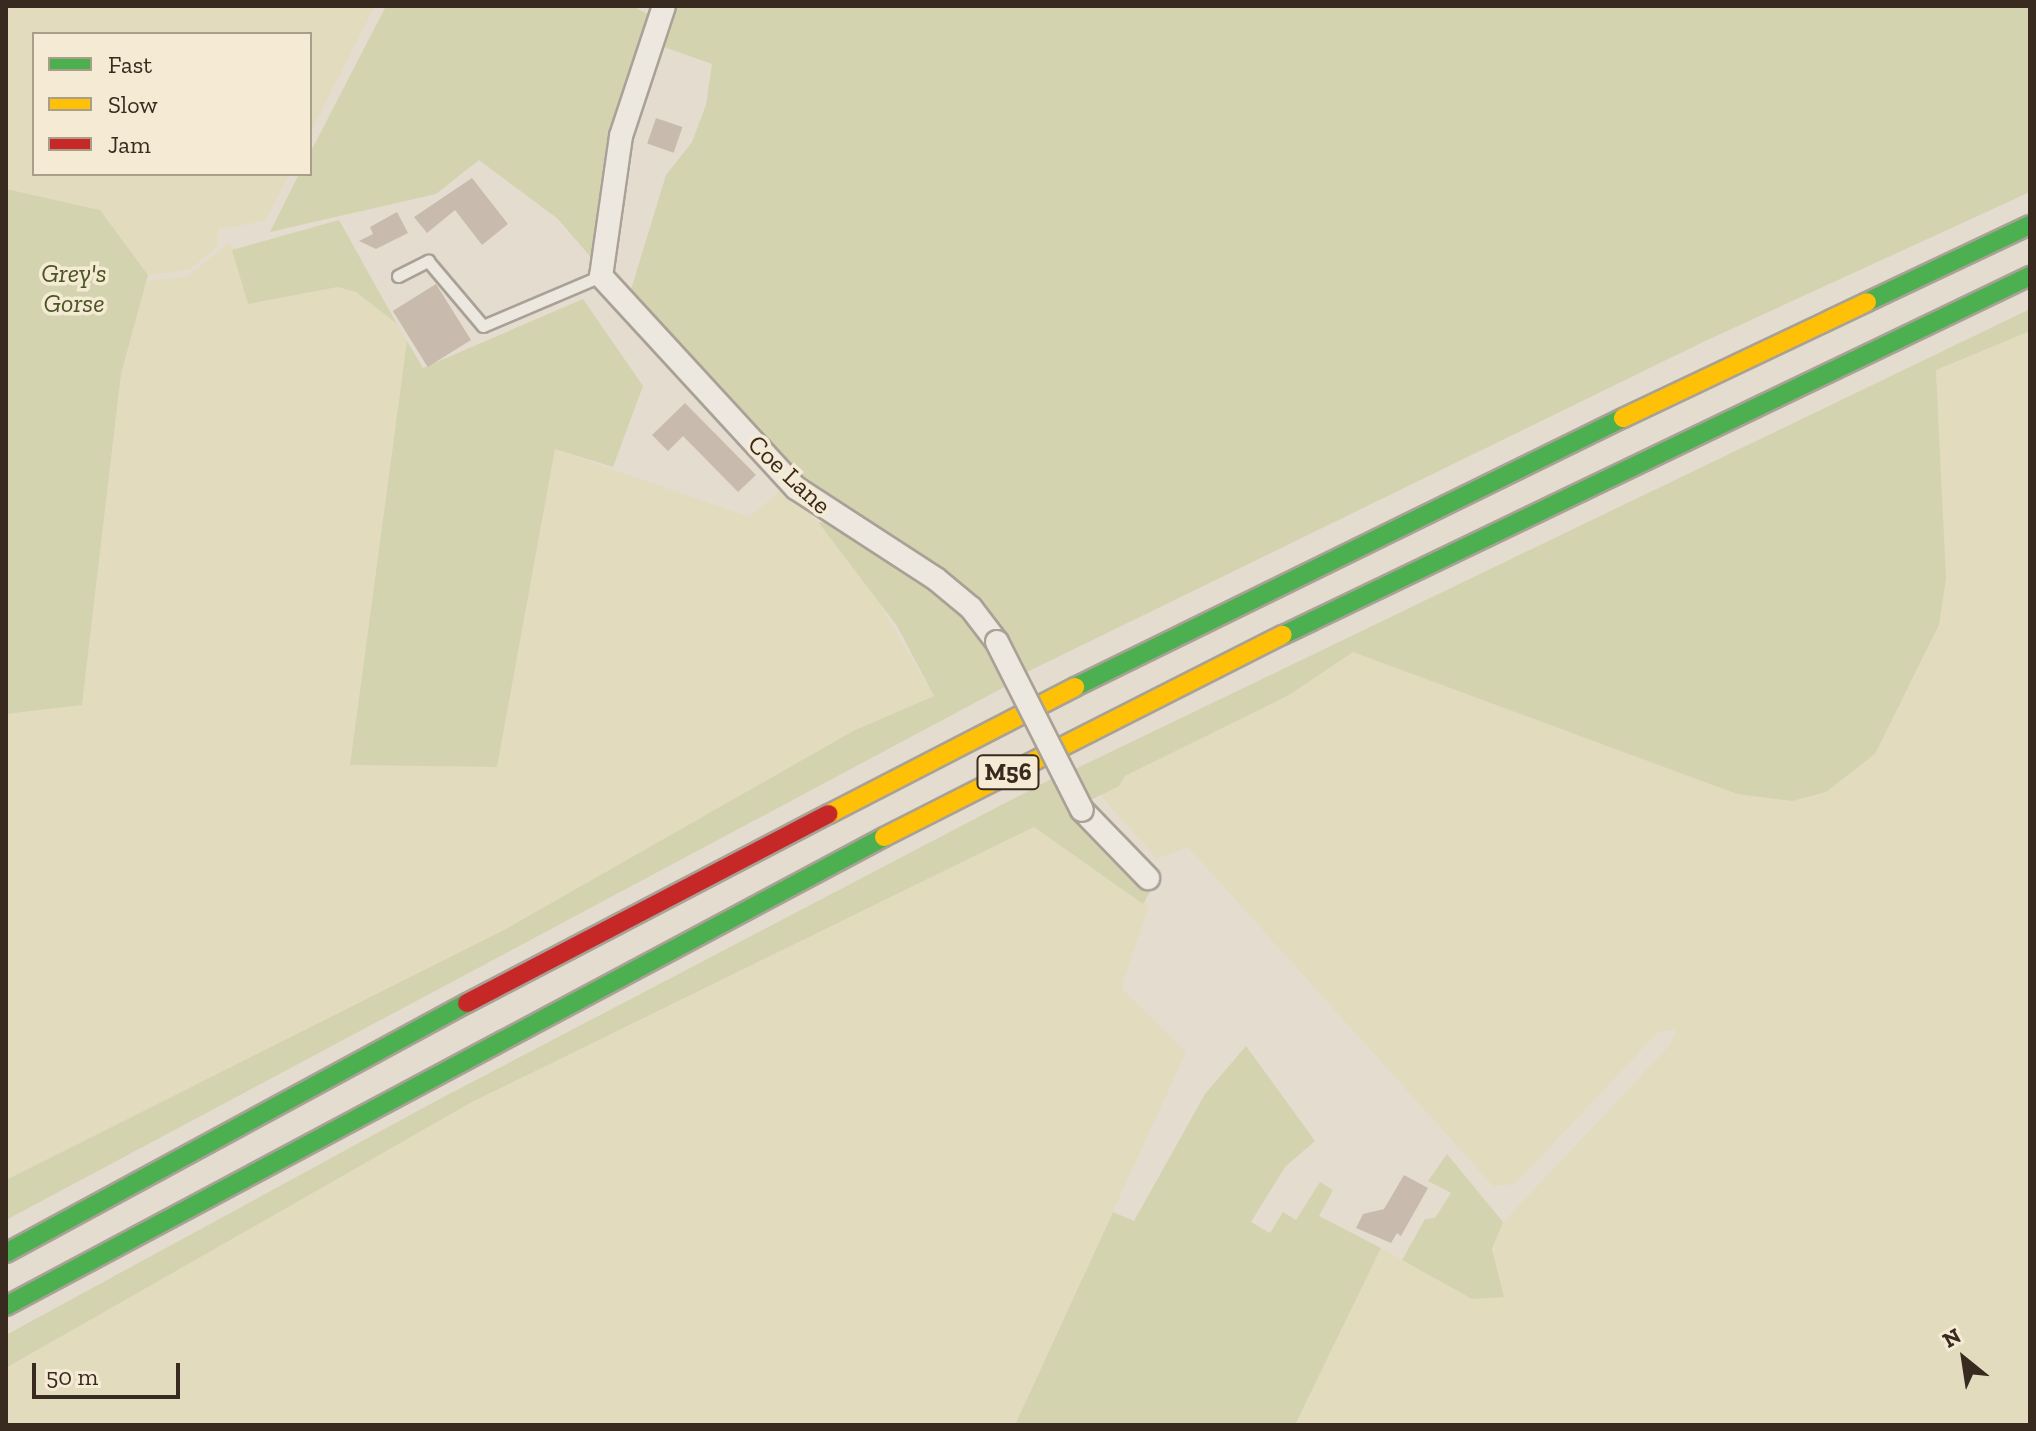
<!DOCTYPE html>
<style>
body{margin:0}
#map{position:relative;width:2036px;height:1431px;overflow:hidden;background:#e4dcce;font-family:"Zilla Slab",serif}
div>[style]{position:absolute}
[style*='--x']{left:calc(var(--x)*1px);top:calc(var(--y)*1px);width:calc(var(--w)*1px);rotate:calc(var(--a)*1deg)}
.farmland>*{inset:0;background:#e3dbbe}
.green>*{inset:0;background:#d4d3b0}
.building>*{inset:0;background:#c8bbae;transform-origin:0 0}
.roads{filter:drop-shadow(2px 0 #a9a196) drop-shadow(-2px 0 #a9a196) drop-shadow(0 2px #a9a196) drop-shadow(0 -2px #a9a196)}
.lane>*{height:11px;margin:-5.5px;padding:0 5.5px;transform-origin:5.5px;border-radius:5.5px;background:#ece7df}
.street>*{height:22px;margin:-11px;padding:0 11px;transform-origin:11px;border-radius:11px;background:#ece7df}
.fast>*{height:18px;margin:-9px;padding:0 9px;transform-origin:9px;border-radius:9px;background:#4caf50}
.slow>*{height:18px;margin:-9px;padding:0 9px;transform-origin:9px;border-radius:9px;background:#ffc107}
.jam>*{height:18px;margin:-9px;padding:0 9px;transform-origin:9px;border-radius:9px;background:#c62828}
.bridges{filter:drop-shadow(2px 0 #a9a196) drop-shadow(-2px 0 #a9a196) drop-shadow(0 2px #a9a196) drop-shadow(0 -2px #a9a196)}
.street-bridge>*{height:22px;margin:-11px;padding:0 11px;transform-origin:11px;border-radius:11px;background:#ece7df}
span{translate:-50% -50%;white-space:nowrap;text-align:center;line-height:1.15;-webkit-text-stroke:7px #f5ead3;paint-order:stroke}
.shield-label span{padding:2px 6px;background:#f5ead3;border:2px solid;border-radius:6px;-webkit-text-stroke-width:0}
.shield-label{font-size:24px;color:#382a1e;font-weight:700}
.park-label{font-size:26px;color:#4a5425;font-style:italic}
.street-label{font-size:26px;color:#382a1e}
.frame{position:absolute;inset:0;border:8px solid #382a1e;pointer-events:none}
.legend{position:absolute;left:32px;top:32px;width:280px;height:144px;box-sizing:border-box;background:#f5ead3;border:2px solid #a99d8b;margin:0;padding:10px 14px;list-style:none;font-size:24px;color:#382a1e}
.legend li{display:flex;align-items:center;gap:16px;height:40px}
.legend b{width:40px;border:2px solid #a99d8b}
.north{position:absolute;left:1924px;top:1319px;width:80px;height:80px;-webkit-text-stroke:6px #f5ead3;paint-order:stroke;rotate:330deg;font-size:22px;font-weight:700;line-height:32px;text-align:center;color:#382a1e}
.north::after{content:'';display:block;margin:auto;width:28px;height:36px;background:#382a1e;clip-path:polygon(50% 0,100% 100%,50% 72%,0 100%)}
.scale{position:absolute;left:32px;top:1363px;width:148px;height:36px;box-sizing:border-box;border:4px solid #382a1e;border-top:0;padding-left:10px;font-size:24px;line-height:28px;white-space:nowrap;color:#382a1e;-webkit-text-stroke:6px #f5ead3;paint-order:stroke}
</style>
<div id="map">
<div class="farmland">
<i style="clip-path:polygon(6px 6px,375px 6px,310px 133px,310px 34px,34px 34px,34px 174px,289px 174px,265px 221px,218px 229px,217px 247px,189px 270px,148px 275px,100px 210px,6px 189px)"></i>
<i style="clip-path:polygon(229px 243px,292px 296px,338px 287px,356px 292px,397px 324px,407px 341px,350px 765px,497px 767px,555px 449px,749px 517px,785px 487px,857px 566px,934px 696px,853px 731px,506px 929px,6px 1180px,6px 714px,82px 705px,121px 374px,146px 281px,188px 276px)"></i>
<i style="clip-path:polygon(2030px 331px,2030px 1425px,1295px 1425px,1381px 1248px,1472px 1299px,1503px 1296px,1492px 1269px,1496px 1230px,1670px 1045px,1677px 1029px,1657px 1033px,1515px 1184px,1493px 1186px,1188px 847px,1157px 859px,1100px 795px,1124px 776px,1289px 695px,1353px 651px,1737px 794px,1946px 578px,1936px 370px)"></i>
<i style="clip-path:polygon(1034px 827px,1149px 906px,1121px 988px,1186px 1052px,1015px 1425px,6px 1425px,6px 1369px,98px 1315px,472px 1102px)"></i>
</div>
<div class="green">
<i style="clip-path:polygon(386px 6px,632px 6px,652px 16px,594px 261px,558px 219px,479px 160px,436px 194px,270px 232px,299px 174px,310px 174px,310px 153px)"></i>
<i style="clip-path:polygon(671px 6px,2030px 6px,2030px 192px,1703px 342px,1025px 673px,1005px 638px,803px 478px,629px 296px,666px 175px,692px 142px,706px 105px,712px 64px,658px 45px)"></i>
<i style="clip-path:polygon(6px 189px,100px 210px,148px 275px,121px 374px,82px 705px,6px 714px)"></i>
<i style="clip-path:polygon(339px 220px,397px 324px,356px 292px,338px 287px,248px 304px,232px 250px)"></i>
<i style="clip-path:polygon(583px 299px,643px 386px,613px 467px,555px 449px,497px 767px,350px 765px,407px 341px,423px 368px)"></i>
<i style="clip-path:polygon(2030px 309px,2030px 331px,1936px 370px,1946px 578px,1939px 625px,1875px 754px,1826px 792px,1792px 801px,1737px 794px,1353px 652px,1289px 695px,1125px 776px,1119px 786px,1087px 802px,1071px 771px)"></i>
<i style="clip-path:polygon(818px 522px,830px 523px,966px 609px,1010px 684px,6px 1220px,6px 1180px,506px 929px,853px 731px,934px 696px,897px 626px)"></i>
<i style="clip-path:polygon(1055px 777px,1114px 858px,1150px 892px,1143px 904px,1034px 827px,472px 1102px,6px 1368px,6px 1335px,434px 1102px)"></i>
<i style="clip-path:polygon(1246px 1046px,1315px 1141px,1285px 1167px,1251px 1222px,1270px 1233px,1283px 1212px,1296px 1220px,1320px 1182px,1333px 1190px,1319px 1216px,1381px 1248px,1295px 1425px,1015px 1425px,1113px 1212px,1134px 1221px,1205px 1094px)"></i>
<i style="clip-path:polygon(1447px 1154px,1503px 1222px,1492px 1249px,1504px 1297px,1472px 1299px,1402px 1260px,1425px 1219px,1435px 1218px,1451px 1193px,1428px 1181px)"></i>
</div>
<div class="building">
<i style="left:656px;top:118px;width:28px;height:27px;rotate:19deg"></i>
<i style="clip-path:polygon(472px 178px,508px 224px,482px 245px,455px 210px,427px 233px,414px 217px)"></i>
<i style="clip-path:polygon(397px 212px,408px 233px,376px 249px,359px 241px,373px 234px,370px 227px)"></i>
<i style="left:436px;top:284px;width:66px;height:51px;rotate:58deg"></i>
<i style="clip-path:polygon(685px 403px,756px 475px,738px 492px,683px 436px,668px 451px,652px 435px)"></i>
<i style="clip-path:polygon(1404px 1175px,1428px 1188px,1401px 1236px,1397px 1233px,1391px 1243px,1356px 1228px,1363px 1214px,1384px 1209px)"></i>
</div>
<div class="roads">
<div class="lane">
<i style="--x:398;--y:276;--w:34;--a:-27"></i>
<i style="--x:428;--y:261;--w:85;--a:49.8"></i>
<i style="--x:483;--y:326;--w:128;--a:-23"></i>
</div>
<div class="street">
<i style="--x:664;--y:6;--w:137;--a:108.3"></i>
<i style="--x:621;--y:136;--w:141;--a:98.1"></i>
<i style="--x:601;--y:276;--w:288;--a:47.4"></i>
<i style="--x:796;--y:488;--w:167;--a:33"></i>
<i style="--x:936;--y:579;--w:45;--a:39.6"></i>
<i style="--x:971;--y:608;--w:43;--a:52.6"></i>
<i style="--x:1082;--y:810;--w:95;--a:45.9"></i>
</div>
<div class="fast">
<i style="--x:1867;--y:302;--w:180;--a:-25.3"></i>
<i style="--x:1283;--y:635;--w:829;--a:-25.67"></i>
<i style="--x:1075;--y:687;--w:610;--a:-26.15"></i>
<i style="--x:6;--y:1253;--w:524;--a:-28.47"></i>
<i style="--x:6;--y:1306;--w:995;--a:-28.11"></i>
</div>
<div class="slow">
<i style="--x:1623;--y:418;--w:270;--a:-25.4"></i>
<i style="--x:829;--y:814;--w:277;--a:-27.3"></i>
<i style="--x:884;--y:837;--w:447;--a:-26.9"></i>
</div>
<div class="jam">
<i style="--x:467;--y:1003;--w:408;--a:-27.6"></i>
</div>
</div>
<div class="bridges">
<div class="street-bridge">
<i style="--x:997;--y:642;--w:188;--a:63.2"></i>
</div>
</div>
<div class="shield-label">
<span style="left:1008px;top:772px">M56</span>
</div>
<div class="park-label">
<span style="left:74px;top:289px">Grey's<br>Gorse</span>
</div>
<div class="street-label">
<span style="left:789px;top:475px;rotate:43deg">Coe Lane</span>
</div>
<div class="frame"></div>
<ul class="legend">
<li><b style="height:10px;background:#4caf50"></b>Fast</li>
<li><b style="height:10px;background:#ffc107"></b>Slow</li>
<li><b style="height:10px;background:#c62828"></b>Jam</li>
</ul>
<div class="north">N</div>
<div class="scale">50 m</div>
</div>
